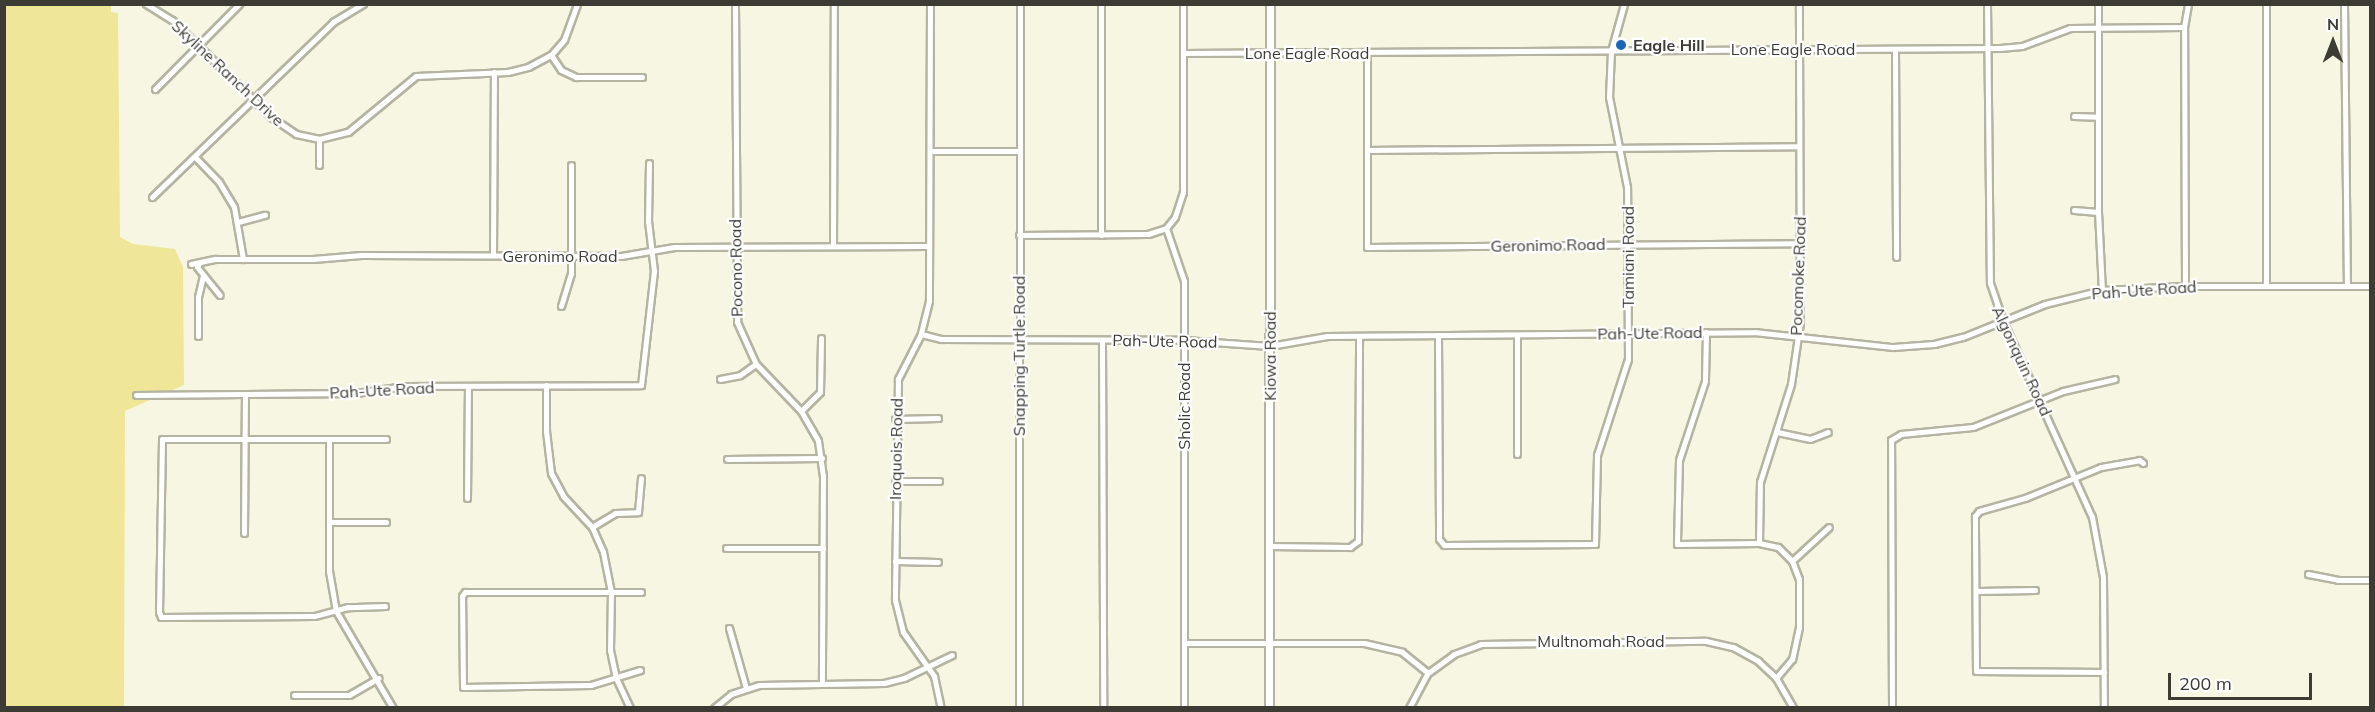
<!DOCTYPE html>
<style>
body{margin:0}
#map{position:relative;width:2375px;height:712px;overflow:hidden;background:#f7f6e2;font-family:Mulish,sans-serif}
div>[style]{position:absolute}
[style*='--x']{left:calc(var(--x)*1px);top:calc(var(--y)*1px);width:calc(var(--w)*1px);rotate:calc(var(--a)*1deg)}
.green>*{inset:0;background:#efe698}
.roads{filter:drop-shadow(2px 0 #b5b3a1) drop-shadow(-2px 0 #b5b3a1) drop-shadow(0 2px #b5b3a1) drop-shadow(0 -2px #b5b3a1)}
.minor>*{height:5px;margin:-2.5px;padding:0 2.5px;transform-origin:2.5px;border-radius:2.5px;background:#fff}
.tertiary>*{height:7px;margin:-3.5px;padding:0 3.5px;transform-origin:3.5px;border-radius:3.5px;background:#fff}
.dots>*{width:16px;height:16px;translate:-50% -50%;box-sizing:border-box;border:3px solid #fff;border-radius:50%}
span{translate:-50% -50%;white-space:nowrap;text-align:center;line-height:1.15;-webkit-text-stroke:4.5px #fff;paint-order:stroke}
.poi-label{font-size:16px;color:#3c3b34;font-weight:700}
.left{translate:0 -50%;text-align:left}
.street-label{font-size:16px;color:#3c3b34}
.frame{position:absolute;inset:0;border:6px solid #3c3b34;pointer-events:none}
.north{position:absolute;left:2303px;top:12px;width:60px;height:60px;-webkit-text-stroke:4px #fff;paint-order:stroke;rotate:0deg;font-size:16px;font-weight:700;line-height:24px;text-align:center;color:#3c3b34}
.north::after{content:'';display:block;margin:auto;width:21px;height:27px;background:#3c3b34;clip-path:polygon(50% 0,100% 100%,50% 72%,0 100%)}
.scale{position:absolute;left:2168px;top:673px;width:144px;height:27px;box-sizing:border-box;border:3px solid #3c3b34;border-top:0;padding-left:8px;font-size:18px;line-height:21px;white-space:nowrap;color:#3c3b34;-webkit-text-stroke:4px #fff;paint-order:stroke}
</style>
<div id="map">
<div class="green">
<i style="clip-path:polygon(4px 5px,111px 5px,111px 12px,118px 13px,120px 237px,133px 244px,175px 249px,183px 267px,184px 385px,125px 411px,124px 707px,5px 707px)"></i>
</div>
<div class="roads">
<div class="minor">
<i style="--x:146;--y:4;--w:31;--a:32"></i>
<i style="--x:172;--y:20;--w:139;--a:44.4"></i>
<i style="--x:271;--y:117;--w:30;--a:34"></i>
<i style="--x:296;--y:134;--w:24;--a:12"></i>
<i style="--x:319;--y:139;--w:30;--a:-14"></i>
<i style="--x:348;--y:132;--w:88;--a:-39.5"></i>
<i style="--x:416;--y:76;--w:92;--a:-2.5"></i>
<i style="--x:508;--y:72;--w:21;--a:-14"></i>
<i style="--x:528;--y:67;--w:26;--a:-28"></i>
<i style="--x:551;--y:55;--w:20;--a:-49"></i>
<i style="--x:564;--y:40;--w:38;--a:-70"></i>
<i style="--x:735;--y:4;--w:318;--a:89.6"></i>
<i style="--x:737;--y:322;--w:46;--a:65.7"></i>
<i style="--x:756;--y:364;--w:65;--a:46.2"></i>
<i style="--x:801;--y:411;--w:34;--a:60"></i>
<i style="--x:818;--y:441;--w:34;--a:82"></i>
<i style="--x:823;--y:475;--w:209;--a:90.3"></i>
<i style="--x:930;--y:4;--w:297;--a:90.2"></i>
<i style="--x:929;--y:301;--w:34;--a:104"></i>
<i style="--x:921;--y:334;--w:51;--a:117.1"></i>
<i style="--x:898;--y:379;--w:221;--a:90.8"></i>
<i style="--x:895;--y:600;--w:33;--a:76"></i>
<i style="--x:903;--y:632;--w:54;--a:54.8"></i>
<i style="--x:934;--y:676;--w:33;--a:78"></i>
<i style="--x:1183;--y:4;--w:188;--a:90"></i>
<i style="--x:1183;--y:192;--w:26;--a:108"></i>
<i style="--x:1175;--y:217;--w:14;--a:129"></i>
<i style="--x:1166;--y:228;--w:56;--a:71.2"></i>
<i style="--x:1184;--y:281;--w:427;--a:90"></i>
<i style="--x:1987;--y:4;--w:279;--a:89.4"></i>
<i style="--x:1990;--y:283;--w:40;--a:71.1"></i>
<i style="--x:2003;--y:321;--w:215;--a:65.6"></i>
<i style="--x:2092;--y:517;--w:61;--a:79.6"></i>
<i style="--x:2103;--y:577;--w:131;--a:89.6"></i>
<i style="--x:2098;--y:4;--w:208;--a:90"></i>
<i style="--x:2098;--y:212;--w:78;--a:87.1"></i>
<i style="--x:2344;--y:4;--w:282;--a:89.4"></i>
<i style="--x:1895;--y:49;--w:208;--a:89.7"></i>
<i style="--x:1367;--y:52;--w:195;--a:90"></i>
<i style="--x:1367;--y:247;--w:433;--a:-0.5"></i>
<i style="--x:1183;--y:53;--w:817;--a:-0.35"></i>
<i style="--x:2000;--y:48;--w:22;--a:-5"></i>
<i style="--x:2022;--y:46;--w:51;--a:-20.6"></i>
<i style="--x:2070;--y:28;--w:114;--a:-0.5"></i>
<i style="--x:551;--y:55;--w:18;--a:56"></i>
<i style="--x:561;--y:70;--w:17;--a:25"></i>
<i style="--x:576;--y:77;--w:66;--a:0"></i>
<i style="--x:155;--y:89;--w:120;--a:-45.3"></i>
<i style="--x:2074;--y:116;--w:24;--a:2"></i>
<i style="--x:319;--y:139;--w:26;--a:90"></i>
<i style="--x:1367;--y:150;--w:432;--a:-0.5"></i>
<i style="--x:930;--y:151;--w:89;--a:0"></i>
<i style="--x:196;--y:158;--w:33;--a:46"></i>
<i style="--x:219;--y:182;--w:29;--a:59"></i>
<i style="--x:234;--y:207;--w:53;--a:80.2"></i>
<i style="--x:152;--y:197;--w:252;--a:-44"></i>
<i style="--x:333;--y:22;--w:35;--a:-31"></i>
<i style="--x:2074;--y:210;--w:24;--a:5"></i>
<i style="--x:238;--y:222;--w:28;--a:-15"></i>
<i style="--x:1019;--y:235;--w:129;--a:-0.4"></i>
<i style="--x:1148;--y:234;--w:19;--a:-18"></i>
<i style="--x:1101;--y:235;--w:231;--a:-90"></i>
<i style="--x:833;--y:246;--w:242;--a:-89.8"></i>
<i style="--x:493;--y:255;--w:183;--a:-89.7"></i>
<i style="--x:199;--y:263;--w:4;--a:117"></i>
<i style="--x:197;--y:267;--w:36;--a:51"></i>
<i style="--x:191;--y:264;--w:25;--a:-12"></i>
<i style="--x:215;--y:259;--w:98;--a:0"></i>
<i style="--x:313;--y:259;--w:48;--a:-4.8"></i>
<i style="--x:361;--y:255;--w:260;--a:0.2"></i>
<i style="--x:621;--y:256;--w:54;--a:-9.6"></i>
<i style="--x:674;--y:247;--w:255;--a:-0.2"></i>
<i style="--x:2185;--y:286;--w:259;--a:-90.2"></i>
<i style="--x:2184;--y:27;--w:23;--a:-80"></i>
<i style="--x:2266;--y:286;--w:282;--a:-90"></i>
<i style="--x:561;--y:306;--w:34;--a:-73"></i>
<i style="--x:571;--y:273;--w:108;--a:-90"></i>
<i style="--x:1706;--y:332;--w:49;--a:91.2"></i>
<i style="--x:1705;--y:381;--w:83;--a:108.2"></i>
<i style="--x:1679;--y:460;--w:84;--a:91.4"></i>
<i style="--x:1677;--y:544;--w:82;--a:-0.7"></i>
<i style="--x:1759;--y:543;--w:19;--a:12"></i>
<i style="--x:1778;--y:547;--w:20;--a:45"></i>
<i style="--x:1792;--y:561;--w:19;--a:69"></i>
<i style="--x:1799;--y:579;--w:48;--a:90"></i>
<i style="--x:1799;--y:627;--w:33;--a:102"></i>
<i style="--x:1792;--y:659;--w:25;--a:130"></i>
<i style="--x:921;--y:334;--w:21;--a:14"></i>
<i style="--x:941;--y:339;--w:243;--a:0.2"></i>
<i style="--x:1184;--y:340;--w:86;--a:4"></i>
<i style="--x:1270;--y:346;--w:58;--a:-10"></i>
<i style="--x:1327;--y:336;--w:427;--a:-0.5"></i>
<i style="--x:1754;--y:332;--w:140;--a:6.2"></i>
<i style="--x:1893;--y:347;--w:41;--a:-4.2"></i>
<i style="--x:1934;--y:344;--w:30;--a:-14"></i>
<i style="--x:1963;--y:337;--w:88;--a:-21.9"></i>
<i style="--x:2045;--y:304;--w:59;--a:-13.8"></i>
<i style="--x:2102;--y:290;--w:83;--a:-2.8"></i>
<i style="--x:2185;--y:286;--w:185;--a:0"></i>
<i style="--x:1438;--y:335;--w:204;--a:89.7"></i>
<i style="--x:1439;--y:539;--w:8;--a:50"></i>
<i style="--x:1444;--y:545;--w:151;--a:-0.4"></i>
<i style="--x:1595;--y:544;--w:89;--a:-88.7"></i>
<i style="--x:1597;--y:455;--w:101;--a:-72.1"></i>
<i style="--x:1628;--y:359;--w:172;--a:-90.3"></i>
<i style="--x:1627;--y:187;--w:92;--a:-101.3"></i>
<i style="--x:1609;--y:97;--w:46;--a:-87.5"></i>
<i style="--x:1611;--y:51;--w:49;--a:-74.5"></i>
<i style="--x:1517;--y:335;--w:119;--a:90"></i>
<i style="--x:198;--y:336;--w:39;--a:-90"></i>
<i style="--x:198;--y:297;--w:22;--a:-77"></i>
<i style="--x:1102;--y:340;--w:368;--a:89.8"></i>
<i style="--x:720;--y:379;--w:20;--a:-11"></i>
<i style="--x:740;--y:375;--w:19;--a:-35"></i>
<i style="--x:546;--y:385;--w:46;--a:90"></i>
<i style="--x:546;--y:431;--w:42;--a:83.2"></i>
<i style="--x:551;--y:473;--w:26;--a:62"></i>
<i style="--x:563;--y:496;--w:42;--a:46.9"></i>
<i style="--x:592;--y:527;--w:27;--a:66"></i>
<i style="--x:603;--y:552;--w:41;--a:78.7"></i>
<i style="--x:611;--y:592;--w:58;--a:91"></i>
<i style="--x:610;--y:650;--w:29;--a:78"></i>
<i style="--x:616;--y:678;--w:33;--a:65"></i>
<i style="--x:136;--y:395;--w:220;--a:-0.5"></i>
<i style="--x:356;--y:393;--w:49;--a:-8.1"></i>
<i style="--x:405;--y:386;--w:236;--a:-0.2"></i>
<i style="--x:641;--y:385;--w:115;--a:-83.5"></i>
<i style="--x:654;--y:271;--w:50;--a:-96.8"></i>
<i style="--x:648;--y:221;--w:58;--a:-89"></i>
<i style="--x:801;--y:411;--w:27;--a:-45"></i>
<i style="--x:820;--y:392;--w:54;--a:-88.9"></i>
<i style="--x:895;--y:419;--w:43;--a:-1.3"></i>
<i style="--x:1777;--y:432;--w:34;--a:12"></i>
<i style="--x:1810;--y:439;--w:19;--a:-21"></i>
<i style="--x:329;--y:439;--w:132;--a:90"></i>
<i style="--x:329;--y:571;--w:41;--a:80.1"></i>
<i style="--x:336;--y:611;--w:113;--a:59.6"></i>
<i style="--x:727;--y:459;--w:95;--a:-0.6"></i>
<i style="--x:895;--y:481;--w:44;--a:0"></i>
<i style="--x:467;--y:498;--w:111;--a:-89.5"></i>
<i style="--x:329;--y:522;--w:57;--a:0"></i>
<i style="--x:592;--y:527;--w:27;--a:-31"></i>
<i style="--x:615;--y:513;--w:23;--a:-2"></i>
<i style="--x:638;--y:512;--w:34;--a:-85"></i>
<i style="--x:244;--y:533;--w:139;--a:-89.6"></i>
<i style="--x:1759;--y:543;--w:61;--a:-89.1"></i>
<i style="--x:1760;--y:482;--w:103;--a:-72.4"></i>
<i style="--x:1791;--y:384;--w:63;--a:-81.7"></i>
<i style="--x:1800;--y:322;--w:318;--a:-90.2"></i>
<i style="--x:1269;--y:546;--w:81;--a:0.7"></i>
<i style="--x:1350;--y:547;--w:10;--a:-37"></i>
<i style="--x:1358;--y:541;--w:205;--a:-89.7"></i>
<i style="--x:726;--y:548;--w:97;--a:0"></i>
<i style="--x:895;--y:561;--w:43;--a:1.3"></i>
<i style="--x:1792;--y:561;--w:50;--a:-42.6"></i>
<i style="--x:2308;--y:574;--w:31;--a:11"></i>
<i style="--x:2338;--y:580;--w:32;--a:0"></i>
<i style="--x:1977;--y:591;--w:58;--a:-1"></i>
<i style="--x:385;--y:606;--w:37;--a:178"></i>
<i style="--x:348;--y:607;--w:35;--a:165"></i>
<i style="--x:314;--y:616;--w:153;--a:179.6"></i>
<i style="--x:161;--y:617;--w:5;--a:-112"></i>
<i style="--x:159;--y:612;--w:173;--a:-89"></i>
<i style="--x:162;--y:439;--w:224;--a:0"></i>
<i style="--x:729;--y:628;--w:62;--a:74.2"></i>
<i style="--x:1184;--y:643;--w:180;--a:0"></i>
<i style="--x:1364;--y:643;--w:39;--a:13"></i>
<i style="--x:1402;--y:652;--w:33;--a:39"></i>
<i style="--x:640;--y:670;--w:51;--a:163"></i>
<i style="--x:591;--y:685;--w:128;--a:179.1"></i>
<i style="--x:463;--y:687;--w:91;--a:-90.6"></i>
<i style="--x:462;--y:596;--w:5;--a:-53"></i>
<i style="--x:465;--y:592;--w:176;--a:0"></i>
<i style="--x:2104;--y:672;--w:128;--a:-179.6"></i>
<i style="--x:1976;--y:671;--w:155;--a:-90.4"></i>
<i style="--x:1975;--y:516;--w:6;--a:-51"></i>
<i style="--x:1979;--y:511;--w:48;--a:-15.8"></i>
<i style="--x:2025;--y:498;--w:82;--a:-22.2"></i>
<i style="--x:2101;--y:467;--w:39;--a:-10"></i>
<i style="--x:2139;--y:460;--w:5;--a:37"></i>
<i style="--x:294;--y:695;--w:55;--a:0"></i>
<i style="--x:349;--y:695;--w:34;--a:-30"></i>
<i style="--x:714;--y:708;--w:22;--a:-39"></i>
<i style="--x:731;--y:694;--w:29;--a:-18"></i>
<i style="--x:759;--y:685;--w:125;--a:-0.9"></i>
<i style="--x:884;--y:683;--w:21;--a:-14"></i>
<i style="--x:904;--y:678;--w:53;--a:-25.6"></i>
<i style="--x:1019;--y:708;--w:704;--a:-89.92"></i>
<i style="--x:1409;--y:708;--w:40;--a:-62"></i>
<i style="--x:1428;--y:673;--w:32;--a:-36"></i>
<i style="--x:1454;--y:654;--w:29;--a:-20"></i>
<i style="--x:1481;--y:644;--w:225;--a:-0.8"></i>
<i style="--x:1706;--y:641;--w:28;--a:13"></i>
<i style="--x:1733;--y:647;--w:29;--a:29"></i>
<i style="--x:1758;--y:661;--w:25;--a:43"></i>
<i style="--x:1776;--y:678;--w:34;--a:60"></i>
<i style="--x:1892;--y:708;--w:268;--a:-90.2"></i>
<i style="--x:1891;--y:440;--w:12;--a:-31"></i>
<i style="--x:1901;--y:434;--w:72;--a:-5.6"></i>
<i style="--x:1973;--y:427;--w:97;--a:-21.8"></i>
<i style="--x:2063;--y:391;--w:53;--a:-13"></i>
</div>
<div class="tertiary">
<i style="--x:1269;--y:708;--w:704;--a:-89.92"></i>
</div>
</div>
<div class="dots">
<i style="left:1621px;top:45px;background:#1968b7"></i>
</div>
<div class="poi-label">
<span class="left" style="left:1633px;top:45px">Eagle Hill</span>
</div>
<div class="street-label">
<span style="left:1793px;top:49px">Lone Eagle Road</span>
<span style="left:1307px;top:53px">Lone Eagle Road</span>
<span style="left:228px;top:73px;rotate:43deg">Skyline Ranch Drive</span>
<span style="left:1548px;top:245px;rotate:-1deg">Geronimo Road</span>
<span style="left:560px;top:256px">Geronimo Road</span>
<span style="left:1628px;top:257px;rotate:-90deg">Tamiani Road</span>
<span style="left:736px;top:268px;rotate:-91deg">Pocono Road</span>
<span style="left:1798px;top:276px;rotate:-88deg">Pocomoke Road</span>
<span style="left:2144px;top:290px;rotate:-4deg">Pah-Ute Road</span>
<span style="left:1650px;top:333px;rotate:-1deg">Pah-Ute Road</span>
<span style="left:1165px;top:341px;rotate:1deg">Pah-Ute Road</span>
<span style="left:1019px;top:356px;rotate:-90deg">Snapping Turtle Road</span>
<span style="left:1270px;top:356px;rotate:-90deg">Kiowa Road</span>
<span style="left:2022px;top:361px;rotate:65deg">Algonquin Road</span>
<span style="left:382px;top:390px;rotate:-3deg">Pah-Ute Road</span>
<span style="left:1184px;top:406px;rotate:-90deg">Sholic Road</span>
<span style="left:896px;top:449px;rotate:-89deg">Iroquois Road</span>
<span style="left:1601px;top:641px">Multnomah Road</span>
</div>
<div class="frame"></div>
<div class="north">N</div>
<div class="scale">200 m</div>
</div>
